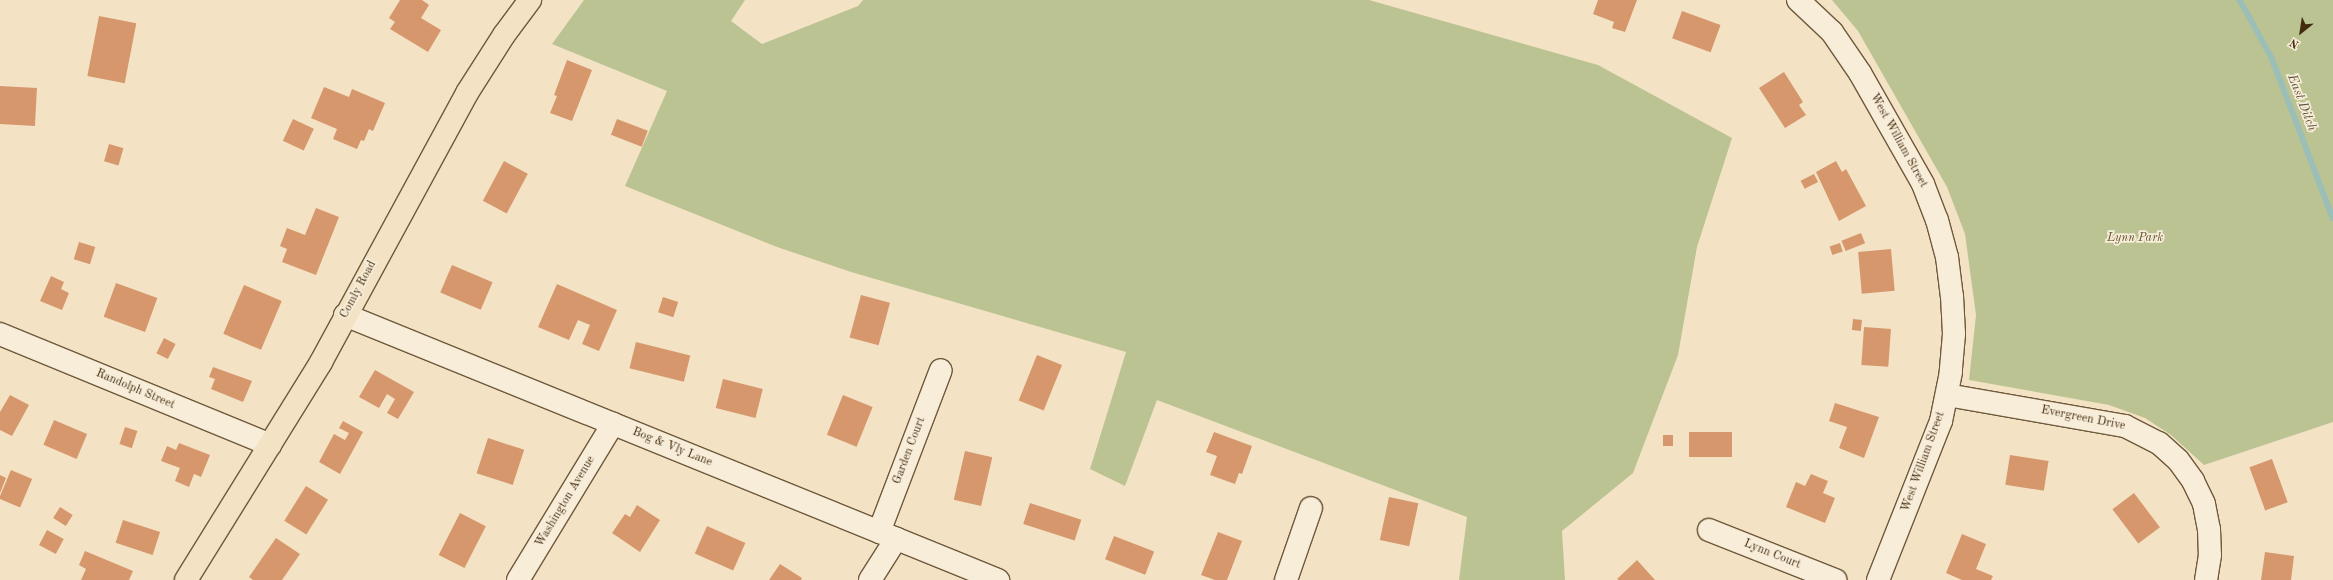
<!DOCTYPE html>
<style>
body{margin:0}
#map{position:relative;width:2333px;height:580px;overflow:hidden;background:#f3e3c4;font-family:"Old Standard TT",serif}
div>[style]{position:absolute}
[style*='--x']{left:calc(var(--x)*1px);top:calc(var(--y)*1px);width:calc(var(--w)*1px);rotate:calc(var(--a)*1deg)}
.green>*{inset:0;background:#bcc393}
.stream>*{height:5.5px;margin:-2.75px;padding:0 2.75px;transform-origin:2.75px;border-radius:2.75px;background:#9bbeb6}
.building>*{inset:0;background:#d6976d;transform-origin:0 0}
.roads{filter:drop-shadow(1px 0 #6f593b) drop-shadow(-1px 0 #6f593b) drop-shadow(0 1px #6f593b) drop-shadow(0 -1px #6f593b)}
.minor>*{height:22px;margin:-11px;padding:0 11px;transform-origin:11px;border-radius:11px;background:#f7edd9}
.major>*{height:22px;margin:-11px;padding:0 11px;transform-origin:11px;border-radius:11px;background:#f3e3c4}
span{translate:-50% -50%;white-space:nowrap;text-align:center;line-height:1.15;-webkit-text-stroke:3.5px #f7edd9;paint-order:stroke}
.street-label{font-size:12px;color:#432b0d}
.park-label{font-size:12px;color:#61512e;font-style:italic}
.water-label{font-size:13px;color:#595037;font-style:italic}
.north{position:absolute;left:2281px;top:12px;width:40px;height:40px;-webkit-text-stroke:3px #f7edd9;paint-order:stroke;rotate:210deg;font-size:11px;font-weight:700;line-height:16px;text-align:center;color:#432b0d}
.north::after{content:'';display:block;margin:auto;width:14px;height:18px;background:#432b0d;clip-path:polygon(50% 0,100% 100%,50% 72%,0 100%)}
</style>
<div id="map">
<div class="green">
<i style="clip-path:polygon(584px 0,745px 0,731px 21px,762px 44px,858px 6px,863px 0,1369px 0,1598px 65px,1732px 138px,1697px 247px,1678px 355px,1633px 473px,1562px 531px,1565px 580px,1459px 580px,1467px 517px,1157px 400px,1125px 486px,1090px 469px,1126px 352px,851px 272px,777px 247px,625px 186px,667px 91px,552px 44px)"></i>
<i style="clip-path:polygon(1832px 0,2333px 0,2333px 422px,2204px 465px,2171px 435px,2145px 418px,2109px 405px,1969px 380px,1976px 315px,1965px 234px,1947px 187px,1858px 31px)"></i>
</div>
<div class="stream">
<i style="--x:2240;--y:0;--w:66;--a:61.1"></i>
<i style="--x:2272;--y:58;--w:171;--a:69.1"></i>
</div>
<div class="building">
<i style="clip-path:polygon(400px 0,422px 0,429px 5px,421px 18px,441px 30px,428px 52px,390px 29px,395px 22px,389px 18px)"></i>
<i style="clip-path:polygon(1598px 0,1637px 0,1625px 32px,1612px 28px,1614px 22px,1593px 14px)"></i>
<i style="left:1682px;top:11px;width:41px;height:29px;rotate:20deg"></i>
<i style="left:99px;top:16px;width:38px;height:61px;rotate:11deg"></i>
<i style="clip-path:polygon(567px 60px,592px 70px,572px 121px,550px 113px,557px 96px,554px 95px)"></i>
<i style="clip-path:polygon(1784px 72px,1803px 102px,1799px 105px,1806px 115px,1785px 128px,1759px 88px)"></i>
<i style="left:0;top:86px;width:37px;height:38px;rotate:3deg"></i>
<i style="clip-path:polygon(324px 87px,349px 97px,352px 89px,385px 103px,373px 131px,369px 129px,364px 141px,361px 140px,357px 149px,333px 139px,337px 129px,311px 118px)"></i>
<i style="left:293px;top:119px;width:23px;height:24px;rotate:25deg"></i>
<i style="left:617px;top:119px;width:33px;height:17px;rotate:21deg"></i>
<i style="left:109px;top:144px;width:15px;height:18px;rotate:16deg"></i>
<i style="left:504px;top:161px;width:27px;height:45px;rotate:28deg"></i>
<i style="clip-path:polygon(1836px 161px,1842px 172px,1846px 169px,1866px 206px,1839px 221px,1816px 172px)"></i>
<i style="left:1814px;top:174px;width:9px;height:15px;rotate:63deg"></i>
<i style="clip-path:polygon(316px 208px,339px 217px,316px 275px,282px 262px,287px 249px,280px 246px,287px 228px,305px 235px)"></i>
<i style="left:1861px;top:233px;width:11px;height:21px;rotate:68deg"></i>
<i style="left:79px;top:242px;width:17px;height:18px;rotate:17deg"></i>
<i style="left:1840px;top:243px;width:9px;height:11px;rotate:72deg"></i>
<i style="left:1891px;top:249px;width:42px;height:33px;rotate:85deg"></i>
<i style="left:452px;top:265px;width:44px;height:30px;rotate:23deg"></i>
<i style="clip-path:polygon(51px 276px,64px 282px,61px 289px,69px 293px,62px 310px,40px 301px)"></i>
<i style="left:116px;top:283px;width:44px;height:36px;rotate:20deg"></i>
<i style="clip-path:polygon(557px 284px,617px 310px,599px 351px,582px 344px,590px 325px,578px 320px,569px 340px,538px 327px)"></i>
<i style="left:244px;top:285px;width:41px;height:53px;rotate:23deg"></i>
<i style="left:861px;top:295px;width:30px;height:44px;rotate:15deg"></i>
<i style="left:663px;top:297px;width:16px;height:16px;rotate:18deg"></i>
<i style="left:1853px;top:319px;width:9px;height:11px;rotate:6deg"></i>
<i style="left:1864px;top:327px;width:27px;height:38px;rotate:4deg"></i>
<i style="left:164px;top:338px;width:13px;height:17px;rotate:27deg"></i>
<i style="left:636px;top:342px;width:56px;height:27px;rotate:14deg"></i>
<i style="left:1037px;top:355px;width:27px;height:49px;rotate:22deg"></i>
<i style="clip-path:polygon(213px 367px,252px 381px,243px 402px,211px 389px,215px 379px,209px 377px)"></i>
<i style="clip-path:polygon(375px 370px,414px 392px,398px 419px,387px 413px,395px 399px,387px 394px,379px 408px,359px 397px)"></i>
<i style="left:723px;top:379px;width:41px;height:30px;rotate:14deg"></i>
<i style="clip-path:polygon(10px 395px,29px 405px,12px 436px,0 430px,0 412px)"></i>
<i style="left:843px;top:395px;width:32px;height:43px;rotate:22deg"></i>
<i style="clip-path:polygon(1835px 403px,1879px 417px,1864px 458px,1839px 448px,1847px 427px,1829px 421px)"></i>
<i style="left:54px;top:420px;width:36px;height:27px;rotate:23deg"></i>
<i style="clip-path:polygon(343px 421px,363px 432px,340px 474px,319px 462px,334px 434px,345px 440px,349px 433px,339px 428px)"></i>
<i style="left:125px;top:427px;width:13px;height:18px;rotate:18deg"></i>
<i style="clip-path:polygon(1214px 432px,1252px 446px,1242px 474px,1239px 473px,1235px 484px,1210px 475px,1217px 456px,1206px 452px)"></i>
<i style="left:1689px;top:432px;width:43px;height:25px"></i>
<i style="left:1663px;top:435px;width:10px;height:11px"></i>
<i style="left:488px;top:438px;width:38px;height:37px;rotate:18deg"></i>
<i style="clip-path:polygon(179px 443px,210px 455px,201px 477px,194px 474px,189px 487px,175px 481px,180px 468px,161px 461px,167px 446px,176px 450px)"></i>
<i style="left:965px;top:451px;width:28px;height:50px;rotate:13deg"></i>
<i style="left:2010px;top:455px;width:39px;height:30px;rotate:9deg"></i>
<i style="left:2272px;top:459px;width:46px;height:24px;rotate:70deg"></i>
<i style="left:11px;top:470px;width:23px;height:31px;rotate:23deg"></i>
<i style="clip-path:polygon(1811px 474px,1828px 481px,1823px 493px,1835px 498px,1825px 523px,1786px 507px,1796px 482px,1805px 486px)"></i>
<i style="clip-path:polygon(0 475px,6px 478px,0 493px)"></i>
<i style="left:306px;top:486px;width:26px;height:41px;rotate:32deg"></i>
<i style="left:2134px;top:493px;width:43px;height:27px;rotate:53deg"></i>
<i style="left:1389px;top:497px;width:30px;height:44px;rotate:12deg"></i>
<i style="left:1030px;top:503px;width:54px;height:22px;rotate:18deg"></i>
<i style="clip-path:polygon(637px 505px,660px 520px,640px 552px,612px 533px,625px 514px,630px 517px)"></i>
<i style="left:60px;top:507px;width:15px;height:13px;rotate:32deg"></i>
<i style="left:460px;top:513px;width:29px;height:47px;rotate:27deg"></i>
<i style="left:123px;top:520px;width:39px;height:24px;rotate:18deg"></i>
<i style="left:707px;top:526px;width:42px;height:30px;rotate:24deg"></i>
<i style="left:47px;top:530px;width:19px;height:17px;rotate:28deg"></i>
<i style="clip-path:polygon(1218px 532px,1242px 541px,1227px 580px,1215px 580px,1201px 575px)"></i>
<i style="clip-path:polygon(1962px 534px,1986px 544px,1976px 569px,1993px 576px,1991px 580px,1962px 580px,1946px 573px)"></i>
<i style="left:1114px;top:536px;width:43px;height:25px;rotate:21deg"></i>
<i style="clip-path:polygon(276px 538px,300px 554px,282px 580px,253px 580px,249px 577px)"></i>
<i style="clip-path:polygon(85px 551px,133px 571px,129px 580px,81px 580px,86px 569px,79px 565px)"></i>
<i style="clip-path:polygon(2265px 552px,2294px 556px,2291px 580px,2261px 580px)"></i>
<i style="clip-path:polygon(1637px 560px,1655px 580px,1619px 580px,1617px 579px)"></i>
<i style="clip-path:polygon(780px 564px,802px 578px,801px 580px,769px 580px)"></i>
</div>
<div class="roads">
<div class="minor">
<i style="--x:1798;--y:0;--w:47;--a:43.3"></i>
<i style="--x:1832;--y:32;--w:50;--a:55.7"></i>
<i style="--x:1860;--y:73;--w:128;--a:60.4"></i>
<i style="--x:1923;--y:184;--w:39;--a:69"></i>
<i style="--x:1937;--y:220;--w:38;--a:75"></i>
<i style="--x:1947;--y:257;--w:39;--a:83"></i>
<i style="--x:1952;--y:296;--w:38;--a:87"></i>
<i style="--x:1954;--y:334;--w:38;--a:95"></i>
<i style="--x:1951;--y:372;--w:50;--a:101.5"></i>
<i style="--x:1941;--y:421;--w:171;--a:111.6"></i>
<i style="--x:345;--y:315;--w:705;--a:22.09"></i>
<i style="--x:0;--y:334;--w:292;--a:22.3"></i>
<i style="--x:1947;--y:395;--w:181;--a:9.9"></i>
<i style="--x:2125;--y:426;--w:38;--a:27"></i>
<i style="--x:2159;--y:443;--w:25;--a:42"></i>
<i style="--x:2178;--y:460;--w:26;--a:54"></i>
<i style="--x:2193;--y:481;--w:25;--a:64"></i>
<i style="--x:2204;--y:504;--w:25;--a:79"></i>
<i style="--x:2209;--y:529;--w:26;--a:88"></i>
<i style="--x:2210;--y:555;--w:25;--a:99"></i>
<i style="--x:1709;--y:530;--w:136;--a:21.6"></i>
<i style="--x:879;--y:532;--w:173;--a:-69.1"></i>
<i style="--x:518;--y:580;--w:183;--a:-58.7"></i>
<i style="--x:870;--y:580;--w:49;--a:-57.6"></i>
<i style="--x:1286;--y:580;--w:76;--a:-70.9"></i>
</div>
<div class="major">
<i style="--x:186;--y:580;--w:256;--a:-58.2"></i>
<i style="--x:321;--y:362;--w:306;--a:-61.5"></i>
<i style="--x:467;--y:93;--w:69;--a:-57.5"></i>
<i style="--x:504;--y:35;--w:44;--a:-53.4"></i>
</div>
</div>
<div class="street-label">
<span style="left:1898px;top:141px;rotate:61deg">West William Street</span>
<span style="left:359px;top:290px;rotate:-62deg">Comly Road</span>
<span style="left:135px;top:390px;rotate:23deg">Randolph Street</span>
<span style="left:2083px;top:419px;rotate:11deg">Evergreen Drive</span>
<span style="left:672px;top:448px;rotate:22deg">Bog &amp; Vly Lane</span>
<span style="left:910px;top:451px;rotate:-69deg">Garden Court</span>
<span style="left:1924px;top:462px;rotate:-70deg">West William Street</span>
<span style="left:566px;top:502px;rotate:-59deg">Washington Avenue</span>
<span style="left:1772px;top:555px;rotate:22deg">Lynn Court</span>
</div>
<div class="park-label">
<span style="left:2135px;top:239px">Lynn Park</span>
</div>
<div class="water-label">
<span style="left:2301px;top:103px;rotate:69deg">East Ditch</span>
</div>
<div class="north">N</div>
</div>
